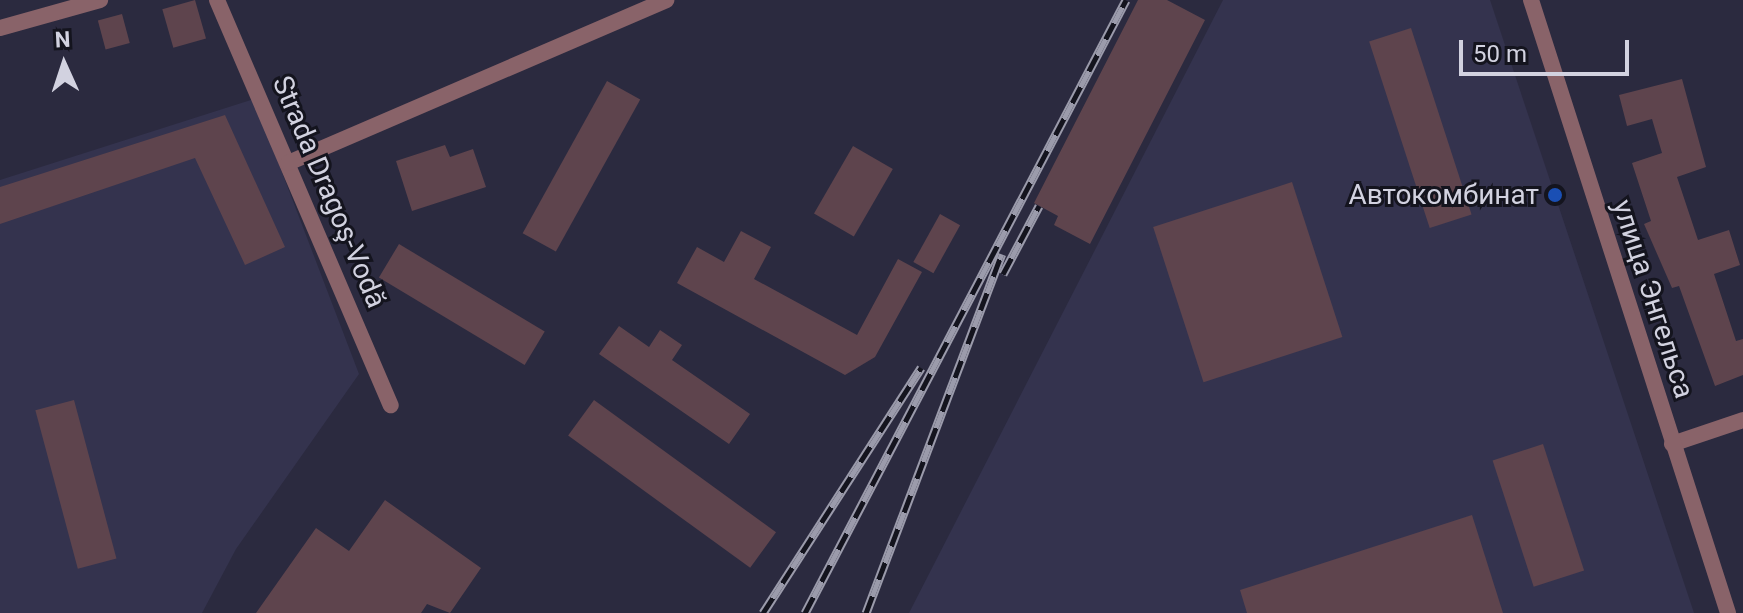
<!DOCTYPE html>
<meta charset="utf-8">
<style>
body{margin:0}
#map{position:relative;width:1743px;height:613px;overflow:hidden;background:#2b2a3f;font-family:Roboto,sans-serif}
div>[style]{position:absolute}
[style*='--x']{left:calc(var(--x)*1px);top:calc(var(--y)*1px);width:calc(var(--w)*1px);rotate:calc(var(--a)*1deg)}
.built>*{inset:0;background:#34334e}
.building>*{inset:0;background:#5e444d;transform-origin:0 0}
.minor>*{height:16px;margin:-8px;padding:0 8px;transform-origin:8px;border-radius:8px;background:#896369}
.tertiary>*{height:16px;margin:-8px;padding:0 8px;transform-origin:8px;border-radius:8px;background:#896369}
.rail>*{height:9px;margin-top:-4.5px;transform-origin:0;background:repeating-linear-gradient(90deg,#14141e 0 18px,#9b9bab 0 36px);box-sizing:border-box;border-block:2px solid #9b9bab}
.dots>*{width:22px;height:22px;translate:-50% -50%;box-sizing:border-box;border:4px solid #14141e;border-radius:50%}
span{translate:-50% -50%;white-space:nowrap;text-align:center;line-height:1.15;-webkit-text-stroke:6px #14141e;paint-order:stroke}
.street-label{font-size:28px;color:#d2d2e0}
.poi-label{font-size:28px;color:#d2d2e0}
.right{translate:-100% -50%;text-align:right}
.north{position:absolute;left:24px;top:24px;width:80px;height:80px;-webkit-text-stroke:6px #14141e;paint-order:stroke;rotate:357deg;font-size:22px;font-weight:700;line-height:32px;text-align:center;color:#d2d2e0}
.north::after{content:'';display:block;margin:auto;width:28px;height:36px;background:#d2d2e0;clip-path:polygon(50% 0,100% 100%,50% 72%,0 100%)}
.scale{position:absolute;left:1459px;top:40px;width:170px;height:36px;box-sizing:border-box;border:4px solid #d2d2e0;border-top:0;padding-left:10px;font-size:24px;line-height:28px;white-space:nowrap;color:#d2d2e0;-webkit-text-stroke:6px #14141e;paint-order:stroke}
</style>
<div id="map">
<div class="built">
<i style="clip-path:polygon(1223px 0,1490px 0,1694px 613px,909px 613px)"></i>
<i style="clip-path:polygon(254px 99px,359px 374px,236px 549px,202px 613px,0 613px,0 180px)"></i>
</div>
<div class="building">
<i style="left:195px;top:0;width:40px;height:34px;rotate:74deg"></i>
<i style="clip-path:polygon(1138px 0,1167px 0,1205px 20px,1090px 244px,1054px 225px,1058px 216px,1034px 203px)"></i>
<i style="left:122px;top:14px;width:30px;height:25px;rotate:75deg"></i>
<i style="left:1411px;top:28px;width:196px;height:44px;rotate:72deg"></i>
<i style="clip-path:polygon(1682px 79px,1706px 167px,1677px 177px,1698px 240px,1729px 230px,1740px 265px,1714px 274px,1736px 341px,1743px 339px,1743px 375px,1715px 386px,1679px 286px,1672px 288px,1644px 224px,1651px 221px,1632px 163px,1662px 153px,1652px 119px,1627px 126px,1619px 95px)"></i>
<i style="left:607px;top:81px;width:38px;height:174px;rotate:29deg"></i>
<i style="clip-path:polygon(225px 115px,285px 247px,245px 265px,195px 158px,0 224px,0 187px)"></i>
<i style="clip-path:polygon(445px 145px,450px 157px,473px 149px,486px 187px,412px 211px,396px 161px)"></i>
<i style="left:853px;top:146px;width:46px;height:78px;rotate:30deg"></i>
<i style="left:1292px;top:182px;width:163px;height:146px;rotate:72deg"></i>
<i style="left:940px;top:214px;width:23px;height:55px;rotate:29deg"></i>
<i style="clip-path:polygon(741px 231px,771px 247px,754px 279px,857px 335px,898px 259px,922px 272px,875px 357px,845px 375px,677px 283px,697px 247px,724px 262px)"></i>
<i style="left:399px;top:244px;width:170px;height:39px;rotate:31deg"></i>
<i style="clip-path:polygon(619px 326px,649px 347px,660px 330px,682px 345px,672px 360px,750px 414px,729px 444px,599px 354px)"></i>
<i style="left:74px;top:400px;width:164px;height:40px;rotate:75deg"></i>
<i style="left:594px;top:400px;width:225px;height:44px;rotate:36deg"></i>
<i style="left:1543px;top:444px;width:133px;height:53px;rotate:72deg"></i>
<i style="clip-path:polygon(385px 500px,481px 568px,450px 613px,427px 604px,421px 613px,256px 613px,316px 528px,349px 551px)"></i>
<i style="clip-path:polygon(1472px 515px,1503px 613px,1247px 613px,1240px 590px)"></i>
</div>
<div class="minor">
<i style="--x:217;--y:0;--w:441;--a:66.8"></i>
<i style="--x:0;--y:28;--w:104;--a:-15.6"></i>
<i style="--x:288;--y:163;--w:412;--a:-23.3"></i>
<i style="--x:1672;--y:444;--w:75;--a:-18.7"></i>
</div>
<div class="tertiary">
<i style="--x:1531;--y:0;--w:644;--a:72.18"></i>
</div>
<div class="rail">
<i style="--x:1003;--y:274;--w:77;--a:-62.1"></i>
<i style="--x:763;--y:613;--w:292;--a:-57.2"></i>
<i style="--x:805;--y:613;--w:692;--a:-62.36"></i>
<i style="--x:866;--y:613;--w:384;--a:-69.3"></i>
</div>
<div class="dots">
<i style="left:1555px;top:195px;background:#1a4fb4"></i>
</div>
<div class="street-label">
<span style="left:329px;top:192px;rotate:67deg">Strada Dragoş-Vodă</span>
<span style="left:1653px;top:299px;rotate:72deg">улица Энгельса</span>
</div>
<div class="poi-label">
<span class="right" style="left:1539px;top:195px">Автокомбинат</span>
</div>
<div class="north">N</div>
<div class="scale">50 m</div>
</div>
